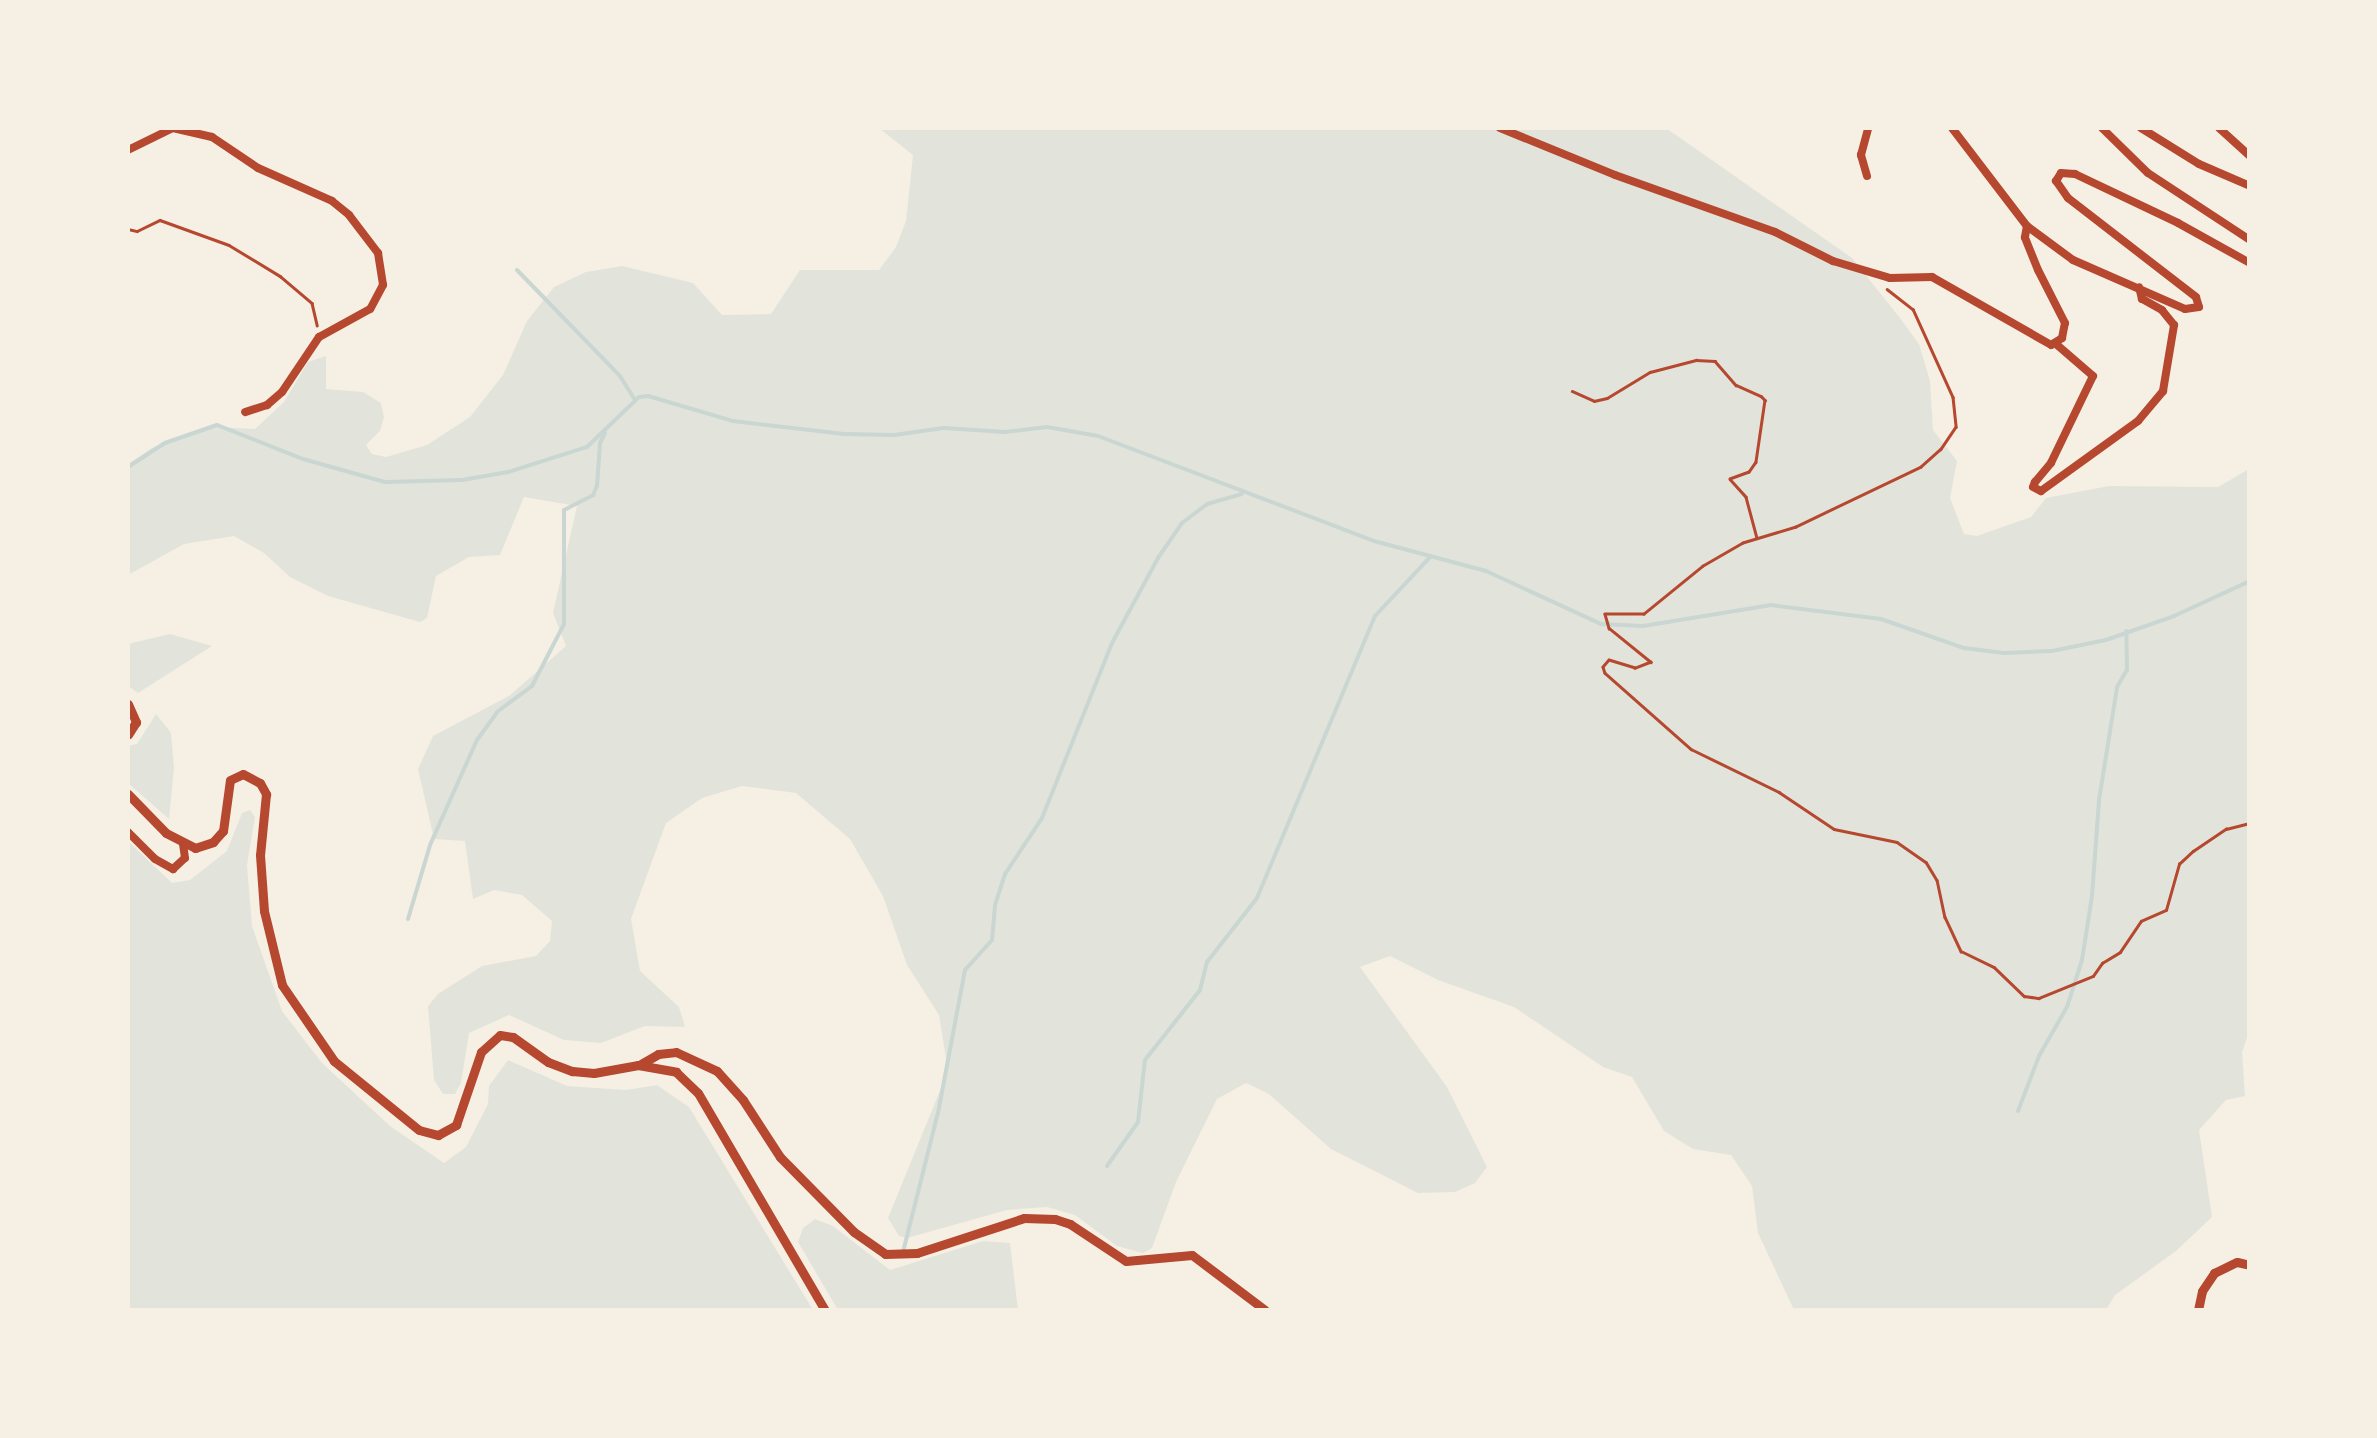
<!DOCTYPE html>
<style>
body{margin:0}
#map{position:relative;width:2377px;height:1438px;overflow:hidden;background:#f6efe4;font-family:"DejaVu Sans",sans-serif}
div>[style]{position:absolute}
[style*='--x']{left:calc(var(--x)*1px);top:calc(var(--y)*1px);width:calc(var(--w)*1px);rotate:calc(var(--a)*1deg)}
.green>*{inset:0;background:#e2e4dc}
.stream>*{height:4px;margin:-2px;padding:0 2px;transform-origin:2px;border-radius:2px;background:#c9d6d2}
.path>*{height:2.5px;margin:-1.25px;padding:0 1.25px;transform-origin:1.25px;border-radius:1.25px;background:#b5482f}
.minor>*{height:8px;margin:-4px;padding:0 4px;transform-origin:4px;border-radius:4px;background:#b5482f}
.tertiary>*{height:9px;margin:-4.5px;padding:0 4.5px;transform-origin:4.5px;border-radius:4.5px;background:#b5482f}
span{translate:-50% -50%;white-space:nowrap;text-align:center;line-height:1.15;-webkit-text-stroke:9px #f6efe4;paint-order:stroke}
.frame{position:absolute;inset:0;border:130px solid #f6efe4;pointer-events:none}
</style>
<div id="map">
<div class="green">
<i style="clip-path:polygon(879px 128px,1666px 128px,1852px 258px,1900px 318px,1919px 344px,1930px 381px,1933px 430px,1957px 461px,1950px 498px,1964px 534px,1977px 536px,2031px 517px,2046px 498px,2109px 486px,2218px 487px,2249px 469px,2250px 1029px,2242px 1052px,2245px 1096px,2226px 1100px,2199px 1130px,2212px 1217px,2176px 1251px,2115px 1295px,2106px 1310px,1794px 1310px,1758px 1233px,1752px 1186px,1731px 1155px,1693px 1149px,1664px 1131px,1632px 1077px,1603px 1067px,1514px 1007px,1438px 980px,1390px 956px,1360px 967px,1447px 1087px,1487px 1167px,1475px 1183px,1455px 1192px,1418px 1193px,1331px 1149px,1269px 1094px,1246px 1083px,1217px 1099px,1176px 1182px,1152px 1248px,1143px 1253px,1117px 1246px,1075px 1215px,1047px 1207px,1007px 1210px,907px 1238px,899px 1236px,888px 1218px,948px 1071px,939px 1015px,907px 965px,883px 896px,850px 839px,796px 793px,742px 786px,702px 798px,666px 823px,631px 919px,640px 971px,679px 1007px,685px 1027px,645px 1026px,601px 1043px,564px 1040px,509px 1015px,469px 1033px,461px 1083px,455px 1094px,443px 1094px,434px 1080px,428px 1006px,438px 994px,482px 966px,536px 956px,550px 941px,552px 921px,522px 895px,494px 890px,473px 899px,465px 841px,434px 839px,418px 769px,433px 736px,509px 696px,566px 646px,553px 613px,577px 506px,524px 497px,500px 555px,469px 557px,436px 576px,427px 618px,420px 622px,328px 596px,290px 577px,264px 553px,234px 536px,184px 544px,128px 575px,128px 464px,152px 448px,213px 427px,255px 429px,284px 402px,308px 362px,326px 356px,326px 389px,363px 392px,381px 403px,384px 417px,380px 431px,366px 445px,372px 454px,386px 457px,427px 445px,470px 417px,503px 375px,527px 321px,554px 287px,586px 272px,622px 266px,693px 283px,722px 315px,771px 314px,800px 270px,879px 270px,896px 247px,906px 221px,913px 155px)"></i>
<i style="clip-path:polygon(170px 634px,212px 646px,138px 693px,128px 686px,128px 644px)"></i>
<i style="clip-path:polygon(156px 714px,171px 733px,174px 768px,169px 819px,128px 783px,128px 746px,137px 744px)"></i>
<i style="clip-path:polygon(250px 810px,255px 817px,247px 865px,252px 926px,282px 1011px,322px 1063px,390px 1126px,444px 1163px,466px 1147px,488px 1104px,489px 1086px,508px 1060px,567px 1086px,626px 1090px,657px 1085px,689px 1107px,813px 1310px,128px 1310px,128px 841px,172px 883px,190px 880px,227px 851px,242px 813px)"></i>
<i style="clip-path:polygon(815px 1219px,833px 1226px,890px 1270px,983px 1241px,1010px 1243px,1018px 1310px,838px 1310px,798px 1242px,803px 1228px)"></i>
</div>
<div class="stream">
<i style="--x:517;--y:270;--w:148;--a:45.8"></i>
<i style="--x:620;--y:376;--w:28;--a:58"></i>
<i style="--x:128;--y:467;--w:44;--a:-33"></i>
<i style="--x:165;--y:443;--w:55;--a:-19.1"></i>
<i style="--x:217;--y:425;--w:92;--a:21.6"></i>
<i style="--x:303;--y:459;--w:85;--a:15.7"></i>
<i style="--x:385;--y:482;--w:77;--a:-1.5"></i>
<i style="--x:462;--y:480;--w:47;--a:-9.9"></i>
<i style="--x:508;--y:472;--w:83;--a:-17.6"></i>
<i style="--x:587;--y:447;--w:72;--a:-43.9"></i>
<i style="--x:639;--y:397;--w:9;--a:-6"></i>
<i style="--x:648;--y:396;--w:89;--a:16.4"></i>
<i style="--x:733;--y:421;--w:112;--a:6.7"></i>
<i style="--x:844;--y:434;--w:50;--a:1.1"></i>
<i style="--x:894;--y:435;--w:50;--a:-8"></i>
<i style="--x:944;--y:428;--w:61;--a:3.8"></i>
<i style="--x:1005;--y:432;--w:42;--a:-6.8"></i>
<i style="--x:1047;--y:427;--w:52;--a:10"></i>
<i style="--x:1098;--y:436;--w:295;--a:20.8"></i>
<i style="--x:1374;--y:541;--w:116;--a:15"></i>
<i style="--x:1486;--y:571;--w:127;--a:24.7"></i>
<i style="--x:1601;--y:624;--w:42;--a:2.7"></i>
<i style="--x:1643;--y:626;--w:130;--a:-9.3"></i>
<i style="--x:1771;--y:605;--w:111;--a:7.3"></i>
<i style="--x:1881;--y:619;--w:88;--a:19.3"></i>
<i style="--x:1964;--y:648;--w:40;--a:7.1"></i>
<i style="--x:2004;--y:653;--w:48;--a:-2.4"></i>
<i style="--x:2052;--y:651;--w:55;--a:-11.5"></i>
<i style="--x:2106;--y:640;--w:72;--a:-19.4"></i>
<i style="--x:2174;--y:616;--w:84;--a:-24.7"></i>
<i style="--x:408;--y:919;--w:77;--a:-73.4"></i>
<i style="--x:430;--y:845;--w:115;--a:-65.9"></i>
<i style="--x:477;--y:740;--w:34;--a:-54"></i>
<i style="--x:497;--y:712;--w:44;--a:-36.6"></i>
<i style="--x:532;--y:686;--w:70;--a:-62.7"></i>
<i style="--x:564;--y:624;--w:114;--a:-90"></i>
<i style="--x:564;--y:510;--w:33;--a:-27"></i>
<i style="--x:593;--y:495;--w:10;--a:-66"></i>
<i style="--x:597;--y:486;--w:43;--a:-86"></i>
<i style="--x:600;--y:443;--w:11;--a:-63"></i>
<i style="--x:2018;--y:1111;--w:59;--a:-69.1"></i>
<i style="--x:2039;--y:1056;--w:56;--a:-60.3"></i>
<i style="--x:2067;--y:1007;--w:49;--a:-72.3"></i>
<i style="--x:2082;--y:960;--w:65;--a:-81.1"></i>
<i style="--x:2092;--y:896;--w:96;--a:-85.8"></i>
<i style="--x:2099;--y:800;--w:114;--a:-80.9"></i>
<i style="--x:2117;--y:687;--w:20;--a:-60"></i>
<i style="--x:2127;--y:670;--w:39;--a:-91"></i>
<i style="--x:1107;--y:1166;--w:54;--a:-54.8"></i>
<i style="--x:1138;--y:1122;--w:62;--a:-83.6"></i>
<i style="--x:1145;--y:1060;--w:89;--a:-51.8"></i>
<i style="--x:1200;--y:990;--w:29;--a:-76"></i>
<i style="--x:1207;--y:962;--w:81;--a:-52"></i>
<i style="--x:1257;--y:898;--w:306;--a:-67.3"></i>
<i style="--x:1375;--y:616;--w:82;--a:-47"></i>
<i style="--x:903;--y:1252;--w:143;--a:-75.9"></i>
<i style="--x:938;--y:1113;--w:146;--a:-79.3"></i>
<i style="--x:965;--y:970;--w:40;--a:-48"></i>
<i style="--x:992;--y:940;--w:35;--a:-85"></i>
<i style="--x:995;--y:905;--w:33;--a:-72"></i>
<i style="--x:1005;--y:874;--w:67;--a:-56.5"></i>
<i style="--x:1042;--y:818;--w:188;--a:-68.2"></i>
<i style="--x:1112;--y:643;--w:97;--a:-61.6"></i>
<i style="--x:1158;--y:558;--w:42;--a:-55.6"></i>
<i style="--x:1182;--y:523;--w:31;--a:-37"></i>
<i style="--x:1207;--y:504;--w:36;--a:-16"></i>
</div>
<div class="path">
<i style="--x:128;--y:229;--w:9;--a:13"></i>
<i style="--x:137;--y:231;--w:25;--a:-26"></i>
<i style="--x:160;--y:220;--w:73;--a:19.9"></i>
<i style="--x:229;--y:245;--w:60;--a:31.3"></i>
<i style="--x:280;--y:276;--w:42;--a:40.2"></i>
<i style="--x:312;--y:303;--w:23;--a:77"></i>
<i style="--x:1887;--y:289;--w:33;--a:38"></i>
<i style="--x:1913;--y:309;--w:97;--a:65.6"></i>
<i style="--x:1953;--y:397;--w:30;--a:84"></i>
<i style="--x:1956;--y:427;--w:27;--a:124"></i>
<i style="--x:1941;--y:449;--w:27;--a:138"></i>
<i style="--x:1921;--y:467;--w:139;--a:154.4"></i>
<i style="--x:1796;--y:527;--w:55;--a:163.2"></i>
<i style="--x:1743;--y:543;--w:46;--a:150.1"></i>
<i style="--x:1703;--y:566;--w:76;--a:140.9"></i>
<i style="--x:1644;--y:614;--w:39;--a:180"></i>
<i style="--x:1605;--y:614;--w:15;--a:74"></i>
<i style="--x:1609;--y:628;--w:54;--a:39"></i>
<i style="--x:1651;--y:662;--w:17;--a:159"></i>
<i style="--x:1635;--y:668;--w:27;--a:-163"></i>
<i style="--x:1609;--y:660;--w:9;--a:131"></i>
<i style="--x:1603;--y:667;--w:6;--a:72"></i>
<i style="--x:1605;--y:673;--w:115;--a:41.5"></i>
<i style="--x:1691;--y:749;--w:98;--a:26"></i>
<i style="--x:1779;--y:792;--w:66;--a:33.9"></i>
<i style="--x:1834;--y:829;--w:64;--a:11.7"></i>
<i style="--x:1897;--y:842;--w:35;--a:35"></i>
<i style="--x:1926;--y:862;--w:21;--a:59"></i>
<i style="--x:1937;--y:880;--w:38;--a:78"></i>
<i style="--x:1945;--y:917;--w:38;--a:65"></i>
<i style="--x:1961;--y:951;--w:37;--a:26"></i>
<i style="--x:1994;--y:967;--w:42;--a:44"></i>
<i style="--x:2024;--y:996;--w:15;--a:8"></i>
<i style="--x:2039;--y:998;--w:58;--a:-22.2"></i>
<i style="--x:2093;--y:976;--w:16;--a:-55"></i>
<i style="--x:2102;--y:963;--w:21;--a:-31"></i>
<i style="--x:2120;--y:952;--w:37;--a:-56"></i>
<i style="--x:2141;--y:921;--w:27;--a:-24"></i>
<i style="--x:2166;--y:910;--w:48;--a:-74.2"></i>
<i style="--x:2179;--y:864;--w:19;--a:-43"></i>
<i style="--x:2193;--y:851;--w:40;--a:-34"></i>
<i style="--x:2226;--y:829;--w:25;--a:-14"></i>
<i style="--x:1572;--y:391;--w:24;--a:24"></i>
<i style="--x:1594;--y:401;--w:13;--a:-13"></i>
<i style="--x:1607;--y:398;--w:50;--a:-31.2"></i>
<i style="--x:1650;--y:372;--w:48;--a:-14.6"></i>
<i style="--x:1696;--y:360;--w:19;--a:3"></i>
<i style="--x:1715;--y:361;--w:32;--a:49"></i>
<i style="--x:1736;--y:385;--w:27;--a:24"></i>
<i style="--x:1761;--y:396;--w:6;--a:45"></i>
<i style="--x:1765;--y:400;--w:63;--a:98.3"></i>
<i style="--x:1756;--y:462;--w:12;--a:125"></i>
<i style="--x:1749;--y:472;--w:20;--a:160"></i>
<i style="--x:1730;--y:479;--w:24;--a:48"></i>
<i style="--x:1746;--y:497;--w:42;--a:75"></i>
</div>
<div class="minor">
<i style="--x:1500;--y:128;--w:124;--a:22.2"></i>
<i style="--x:1615;--y:175;--w:170;--a:19.6"></i>
<i style="--x:1775;--y:232;--w:65;--a:26.6"></i>
<i style="--x:1833;--y:261;--w:59;--a:16.6"></i>
<i style="--x:1890;--y:278;--w:42;--a:-1.4"></i>
<i style="--x:1932;--y:277;--w:137;--a:29.7"></i>
<i style="--x:2051;--y:345;--w:13;--a:-32"></i>
<i style="--x:2062;--y:338;--w:15;--a:-79"></i>
<i style="--x:2065;--y:323;--w:59;--a:-117"></i>
<i style="--x:2038;--y:270;--w:35;--a:-112"></i>
<i style="--x:2025;--y:237;--w:11;--a:-80"></i>
<i style="--x:1952;--y:128;--w:123;--a:52.6"></i>
<i style="--x:2027;--y:226;--w:57;--a:36.5"></i>
<i style="--x:2073;--y:260;--w:122;--a:23.6"></i>
<i style="--x:2185;--y:309;--w:14;--a:-8"></i>
<i style="--x:2199;--y:307;--w:10;--a:-107"></i>
<i style="--x:2196;--y:297;--w:162;--a:-142.3"></i>
<i style="--x:2068;--y:198;--w:21;--a:-125"></i>
<i style="--x:2056;--y:181;--w:9;--a:-58"></i>
<i style="--x:2061;--y:173;--w:14;--a:4"></i>
<i style="--x:2075;--y:174;--w:114;--a:25.4"></i>
<i style="--x:2178;--y:223;--w:82;--a:29.1"></i>
<i style="--x:2102;--y:128;--w:64;--a:44.4"></i>
<i style="--x:2148;--y:173;--w:122;--a:33.3"></i>
<i style="--x:2141;--y:128;--w:68;--a:31.8"></i>
<i style="--x:2199;--y:164;--w:56;--a:23.3"></i>
<i style="--x:2219;--y:128;--w:42;--a:42.1"></i>
<i style="--x:128;--y:150;--w:50;--a:-26.1"></i>
<i style="--x:173;--y:128;--w:40;--a:13"></i>
<i style="--x:212;--y:137;--w:55;--a:34"></i>
<i style="--x:258;--y:168;--w:81;--a:24"></i>
<i style="--x:332;--y:201;--w:22;--a:39"></i>
<i style="--x:349;--y:215;--w:48;--a:52.7"></i>
<i style="--x:378;--y:253;--w:32;--a:81"></i>
<i style="--x:383;--y:285;--w:27;--a:118"></i>
<i style="--x:370;--y:309;--w:58;--a:151.2"></i>
<i style="--x:319;--y:337;--w:66;--a:123.9"></i>
<i style="--x:282;--y:392;--w:20;--a:139"></i>
<i style="--x:267;--y:405;--w:23;--a:162"></i>
<i style="--x:1867;--y:176;--w:22;--a:-106"></i>
<i style="--x:1861;--y:155;--w:28;--a:-75"></i>
<i style="--x:2056;--y:344;--w:49;--a:40.9"></i>
<i style="--x:2093;--y:376;--w:97;--a:115.8"></i>
<i style="--x:2051;--y:463;--w:25;--a:130"></i>
<i style="--x:2035;--y:482;--w:5;--a:112"></i>
<i style="--x:2033;--y:487;--w:9;--a:27"></i>
<i style="--x:2041;--y:491;--w:120;--a:-35.8"></i>
<i style="--x:2138;--y:421;--w:39;--a:-50"></i>
<i style="--x:2163;--y:391;--w:67;--a:-80.5"></i>
<i style="--x:2174;--y:325;--w:19;--a:-129"></i>
<i style="--x:2162;--y:310;--w:23;--a:-151"></i>
<i style="--x:2142;--y:299;--w:12;--a:-104"></i>
<i style="--x:128;--y:832;--w:38;--a:45"></i>
<i style="--x:155;--y:859;--w:21;--a:29"></i>
<i style="--x:173;--y:869;--w:16;--a:-43"></i>
<i style="--x:185;--y:858;--w:14;--a:-98"></i>
</div>
<div class="tertiary">
<i style="--x:128;--y:704;--w:20;--a:66"></i>
<i style="--x:136;--y:722;--w:15;--a:122"></i>
<i style="--x:128;--y:794;--w:54;--a:45.7"></i>
<i style="--x:166;--y:833;--w:33;--a:27"></i>
<i style="--x:195;--y:848;--w:19;--a:-18"></i>
<i style="--x:213;--y:842;--w:15;--a:-48"></i>
<i style="--x:223;--y:831;--w:51;--a:-82.2"></i>
<i style="--x:230;--y:780;--w:14;--a:-25"></i>
<i style="--x:243;--y:774;--w:19;--a:28"></i>
<i style="--x:260;--y:783;--w:13;--a:61"></i>
<i style="--x:266;--y:794;--w:61;--a:95.6"></i>
<i style="--x:260;--y:855;--w:56;--a:85.9"></i>
<i style="--x:264;--y:911;--w:76;--a:76.3"></i>
<i style="--x:282;--y:985;--w:92;--a:55.6"></i>
<i style="--x:334;--y:1061;--w:109;--a:39.1"></i>
<i style="--x:419;--y:1130;--w:20;--a:15"></i>
<i style="--x:438;--y:1135;--w:21;--a:-29"></i>
<i style="--x:456;--y:1125;--w:77;--a:-71.1"></i>
<i style="--x:481;--y:1052;--w:25;--a:-42"></i>
<i style="--x:500;--y:1035;--w:13;--a:9"></i>
<i style="--x:513;--y:1037;--w:43;--a:35.5"></i>
<i style="--x:548;--y:1062;--w:26;--a:21"></i>
<i style="--x:572;--y:1071;--w:22;--a:5"></i>
<i style="--x:594;--y:1073;--w:45;--a:-10.3"></i>
<i style="--x:638;--y:1065;--w:39;--a:10"></i>
<i style="--x:676;--y:1072;--w:30;--a:44"></i>
<i style="--x:698;--y:1093;--w:251;--a:59.7"></i>
<i style="--x:641;--y:1064;--w:20;--a:-30"></i>
<i style="--x:658;--y:1054;--w:18;--a:-6"></i>
<i style="--x:676;--y:1052;--w:45;--a:24.9"></i>
<i style="--x:717;--y:1071;--w:39;--a:48"></i>
<i style="--x:743;--y:1100;--w:68;--a:57"></i>
<i style="--x:780;--y:1157;--w:105;--a:45.4"></i>
<i style="--x:854;--y:1232;--w:38;--a:35"></i>
<i style="--x:885;--y:1254;--w:32;--a:-2"></i>
<i style="--x:917;--y:1253;--w:113;--a:-18.1"></i>
<i style="--x:1024;--y:1218;--w:31;--a:2"></i>
<i style="--x:1055;--y:1219;--w:16;--a:18"></i>
<i style="--x:1070;--y:1224;--w:67;--a:33.5"></i>
<i style="--x:1126;--y:1261;--w:66;--a:-5.2"></i>
<i style="--x:1192;--y:1255;--w:91;--a:37"></i>
<i style="--x:2198;--y:1310;--w:19;--a:-78"></i>
<i style="--x:2202;--y:1291;--w:22;--a:-56"></i>
<i style="--x:2214;--y:1273;--w:25;--a:-26"></i>
<i style="--x:2237;--y:1262;--w:13;--a:13"></i>
</div>
<div class="frame"></div>
</div>
